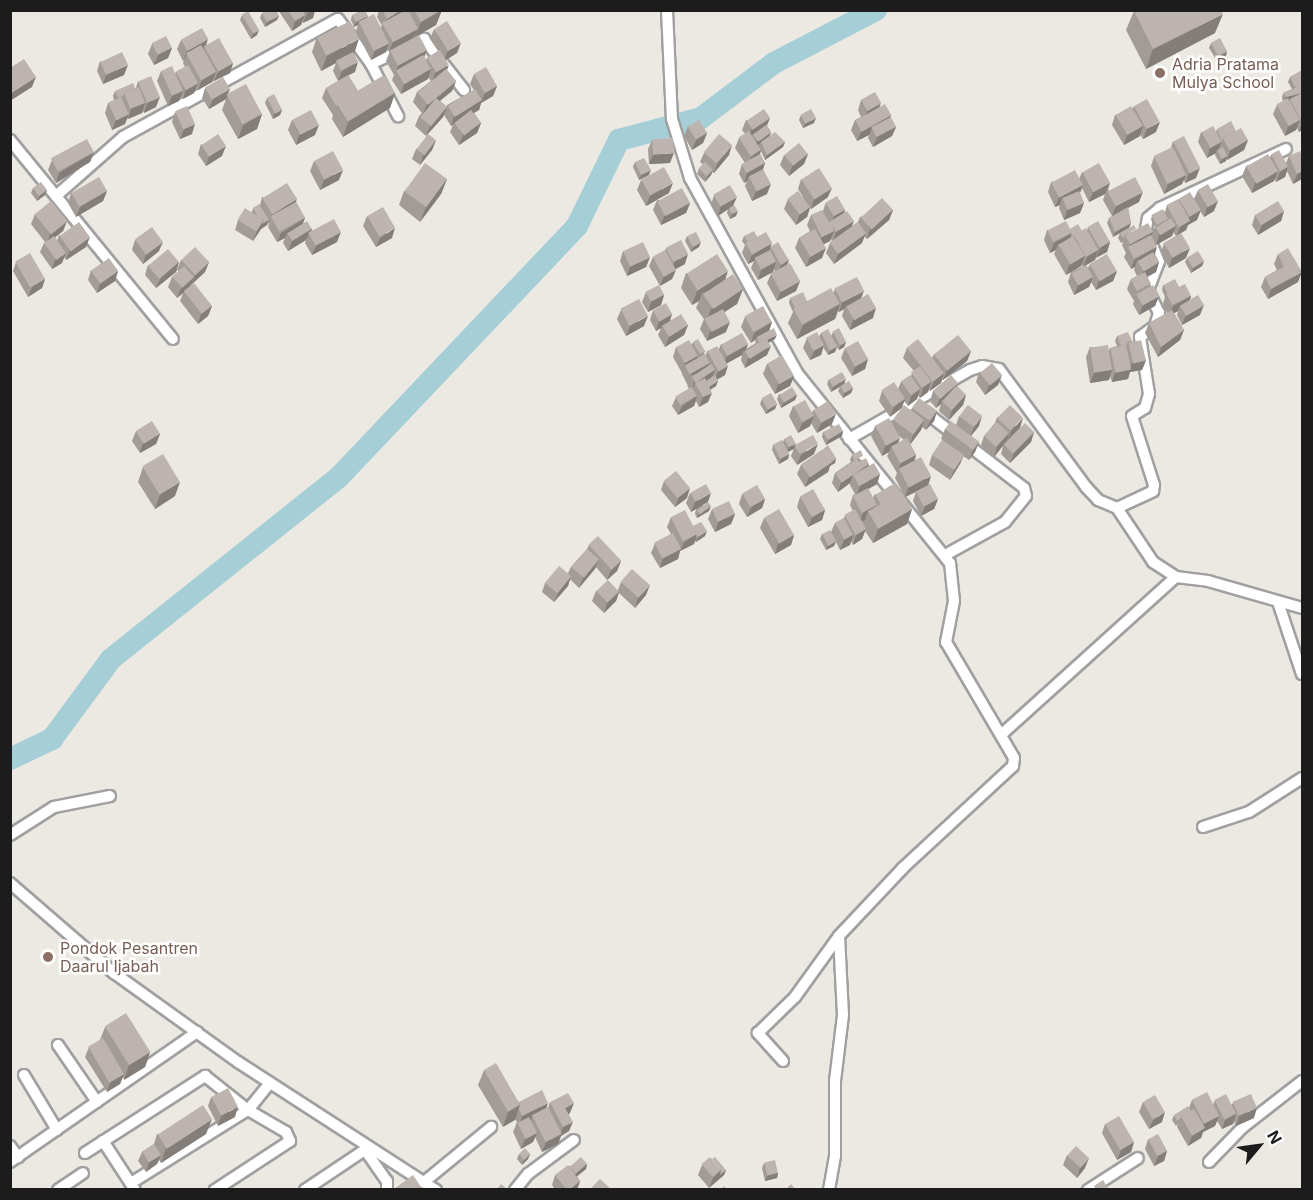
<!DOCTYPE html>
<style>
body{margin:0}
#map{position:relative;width:1313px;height:1200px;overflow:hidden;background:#ece9e2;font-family:Inter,sans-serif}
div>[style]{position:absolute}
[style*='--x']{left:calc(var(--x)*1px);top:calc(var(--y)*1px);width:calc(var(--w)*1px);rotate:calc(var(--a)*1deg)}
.river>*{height:22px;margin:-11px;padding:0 11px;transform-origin:11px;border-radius:11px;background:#a5ced7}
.roads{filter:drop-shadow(2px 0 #a0a0a0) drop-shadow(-2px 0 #a0a0a0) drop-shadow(0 2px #a0a0a0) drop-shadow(0 -2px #a0a0a0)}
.minor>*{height:10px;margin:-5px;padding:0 5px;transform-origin:5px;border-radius:5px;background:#fff}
.wall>*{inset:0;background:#a39b96}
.shaded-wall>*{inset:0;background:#847e7a}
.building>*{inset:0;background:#bdb4af;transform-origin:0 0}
.dots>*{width:16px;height:16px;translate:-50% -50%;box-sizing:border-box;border:3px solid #fff;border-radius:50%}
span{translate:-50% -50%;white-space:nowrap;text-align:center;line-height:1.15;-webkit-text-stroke:5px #fff;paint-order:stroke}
.education-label{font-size:16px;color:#785e54}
.left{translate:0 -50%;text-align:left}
.frame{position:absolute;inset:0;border:12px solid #1c1c1c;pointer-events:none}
.north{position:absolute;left:1229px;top:1116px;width:60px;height:60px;-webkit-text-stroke:4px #fff;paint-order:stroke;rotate:61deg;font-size:16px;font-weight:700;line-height:24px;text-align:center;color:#1c1c1c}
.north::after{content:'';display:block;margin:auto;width:21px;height:27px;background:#1c1c1c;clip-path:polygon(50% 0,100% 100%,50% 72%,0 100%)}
</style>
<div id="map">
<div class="river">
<i style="--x:10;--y:759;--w:47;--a:-25.5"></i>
<i style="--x:52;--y:739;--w:99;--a:-53.6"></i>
<i style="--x:111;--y:659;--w:292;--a:-38.6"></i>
<i style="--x:339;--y:477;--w:346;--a:-46.5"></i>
<i style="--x:577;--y:226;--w:96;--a:-64"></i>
<i style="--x:619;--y:140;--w:85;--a:-15"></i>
<i style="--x:701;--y:118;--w:91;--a:-37"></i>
<i style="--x:774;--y:63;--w:115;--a:-27.5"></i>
</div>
<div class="roads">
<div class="minor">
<i style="--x:667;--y:10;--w:109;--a:87.4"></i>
<i style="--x:672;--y:119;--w:62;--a:73"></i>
<i style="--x:690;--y:178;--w:222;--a:61.2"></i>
<i style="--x:797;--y:373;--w:244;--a:51.2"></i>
<i style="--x:950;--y:563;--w:38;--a:84"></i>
<i style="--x:954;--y:601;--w:42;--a:101"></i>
<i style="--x:946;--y:642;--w:134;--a:59.6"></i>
<i style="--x:1014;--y:758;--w:8;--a:97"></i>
<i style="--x:1013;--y:766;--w:150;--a:137.2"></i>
<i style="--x:903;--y:868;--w:93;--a:133.3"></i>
<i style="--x:839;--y:936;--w:79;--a:87.1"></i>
<i style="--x:843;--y:1015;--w:66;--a:96.9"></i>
<i style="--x:835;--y:1081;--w:75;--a:90"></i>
<i style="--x:835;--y:1156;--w:35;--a:100"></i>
<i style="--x:371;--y:64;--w:59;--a:62.6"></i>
<i style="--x:10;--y:140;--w:257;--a:50.7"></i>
<i style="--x:56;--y:196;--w:89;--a:-41.4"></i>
<i style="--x:123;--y:137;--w:245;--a:-28.8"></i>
<i style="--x:338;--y:19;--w:56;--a:53.7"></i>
<i style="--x:371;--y:64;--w:59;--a:-25.3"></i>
<i style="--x:424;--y:39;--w:65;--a:51.9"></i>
<i style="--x:925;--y:412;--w:125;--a:37.5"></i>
<i style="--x:1024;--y:488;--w:8;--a:76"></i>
<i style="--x:1026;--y:496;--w:33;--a:129"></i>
<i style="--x:1005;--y:522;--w:68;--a:151.2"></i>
<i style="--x:849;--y:439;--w:139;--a:-29.7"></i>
<i style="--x:970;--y:370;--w:13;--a:-18"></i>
<i style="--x:982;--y:366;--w:17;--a:10"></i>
<i style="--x:999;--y:369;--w:147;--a:53.6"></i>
<i style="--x:1086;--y:487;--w:18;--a:47"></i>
<i style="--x:1098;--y:500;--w:21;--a:23"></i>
<i style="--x:1117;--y:508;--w:65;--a:56.3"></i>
<i style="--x:1153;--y:562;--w:27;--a:33"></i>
<i style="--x:1176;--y:577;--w:32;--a:7"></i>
<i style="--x:1208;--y:581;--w:98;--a:16"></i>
<i style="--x:1117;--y:508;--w:40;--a:-25"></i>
<i style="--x:1153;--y:491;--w:6;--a:-81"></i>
<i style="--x:1154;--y:485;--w:72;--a:-107.7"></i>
<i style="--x:1132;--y:416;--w:15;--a:-32"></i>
<i style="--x:1145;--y:408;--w:15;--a:-74"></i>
<i style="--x:1149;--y:394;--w:58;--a:-99"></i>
<i style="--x:1140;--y:337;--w:19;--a:-36"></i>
<i style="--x:1155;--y:326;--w:14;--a:-73"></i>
<i style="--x:1159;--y:313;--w:25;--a:-116"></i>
<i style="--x:1148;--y:290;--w:30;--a:-69"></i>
<i style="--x:1159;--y:262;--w:35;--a:-112"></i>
<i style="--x:1146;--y:229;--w:11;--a:-80"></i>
<i style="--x:1148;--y:218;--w:16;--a:-40"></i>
<i style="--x:1160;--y:208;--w:139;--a:-25.1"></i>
<i style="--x:1278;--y:602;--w:76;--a:71.6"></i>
<i style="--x:1002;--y:734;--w:234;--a:-42.1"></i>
<i style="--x:1203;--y:827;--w:48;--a:-18.1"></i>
<i style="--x:1249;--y:812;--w:63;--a:-32.7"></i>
<i style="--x:10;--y:835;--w:52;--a:-32.5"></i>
<i style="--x:54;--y:807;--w:57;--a:-11.1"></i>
<i style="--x:10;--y:883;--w:138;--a:40.9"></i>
<i style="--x:114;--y:973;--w:153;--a:35.7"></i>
<i style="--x:238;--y:1062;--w:236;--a:32.9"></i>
<i style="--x:58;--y:1045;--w:69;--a:55.6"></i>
<i style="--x:783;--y:1061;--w:38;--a:-132"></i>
<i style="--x:758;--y:1033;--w:52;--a:-44.2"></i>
<i style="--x:795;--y:997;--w:75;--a:-54.2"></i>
<i style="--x:24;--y:1075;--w:64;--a:59"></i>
<i style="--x:103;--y:1141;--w:59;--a:56.9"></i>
<i style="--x:10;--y:1146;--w:14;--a:54"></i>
<i style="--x:365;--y:1150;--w:38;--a:55"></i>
<i style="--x:387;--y:1181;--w:9;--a:90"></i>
<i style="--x:85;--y:1153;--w:143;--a:-32.7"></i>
<i style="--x:205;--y:1076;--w:55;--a:38.3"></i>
<i style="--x:248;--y:1110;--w:44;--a:30.1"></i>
<i style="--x:286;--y:1132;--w:10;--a:66"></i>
<i style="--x:290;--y:1141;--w:90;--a:146.8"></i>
<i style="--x:10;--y:1162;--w:228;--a:-34.8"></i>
<i style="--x:1209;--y:1162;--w:49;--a:-45.8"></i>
<i style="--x:1243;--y:1127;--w:75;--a:-37.9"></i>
<i style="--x:424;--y:1182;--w:87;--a:-39.4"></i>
<i style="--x:131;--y:1183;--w:138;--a:-32"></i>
<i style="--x:248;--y:1110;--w:35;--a:-51"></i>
<i style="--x:58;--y:1190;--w:30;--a:-34"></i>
<i style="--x:305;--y:1190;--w:77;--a:-33.9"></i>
<i style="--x:515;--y:1190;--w:21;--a:-51"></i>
<i style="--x:528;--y:1174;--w:57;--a:-36.5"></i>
<i style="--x:1088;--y:1190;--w:59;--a:-32.6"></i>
</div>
</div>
<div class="wall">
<i style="clip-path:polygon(278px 10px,315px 10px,313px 18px,303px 23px,303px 21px,301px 25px,292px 31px)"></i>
<i style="clip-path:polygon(379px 10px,442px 10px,436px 25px,415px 37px,415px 36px,414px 38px,426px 60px,427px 58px,438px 51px,430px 39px,434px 29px,457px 53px,446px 60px,447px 70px,456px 81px,452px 91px,440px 101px,447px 107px,447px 105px,474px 90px,470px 84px,474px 74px,497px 86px,493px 96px,481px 103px,479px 110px,474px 113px,481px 123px,477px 133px,459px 145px,450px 132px,453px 125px,451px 126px,444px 115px,443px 117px,426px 136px,415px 126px,419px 116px,422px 113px,413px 102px,417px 92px,431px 81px,428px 77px,428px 79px,401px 94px,392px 80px,394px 75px,386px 61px,390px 51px,389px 52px,387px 48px,386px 52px,371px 60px,356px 31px,358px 25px,354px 27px,351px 20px,352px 15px,367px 17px,381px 27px,382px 26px,377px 17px)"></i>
<i style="clip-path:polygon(1134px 11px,1215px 33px,1146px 69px,1126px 30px)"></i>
<i style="clip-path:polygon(262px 13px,279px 16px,277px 20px,265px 27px,260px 18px)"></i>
<i style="clip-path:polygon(242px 15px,257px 35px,251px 39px,240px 20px)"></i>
<i style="clip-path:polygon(317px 37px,354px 53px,355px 72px,348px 75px,358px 91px,395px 93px,390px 108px,343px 137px,332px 119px,333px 115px,322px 98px,326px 88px,338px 81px,333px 71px,336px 63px,321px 71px,312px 52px)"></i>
<i style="clip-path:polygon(181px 40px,206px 45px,233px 63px,230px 73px,214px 81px,213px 80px,212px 82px,198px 90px,196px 87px,194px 93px,183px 99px,181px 96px,179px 101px,168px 106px,157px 81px,161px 71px,175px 74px,176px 72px,185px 67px,183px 63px,184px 60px,183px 61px,177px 49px)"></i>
<i style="clip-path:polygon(1211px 43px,1226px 56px,1217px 61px,1209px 48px)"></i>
<i style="clip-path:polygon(152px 44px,172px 48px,168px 58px,154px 65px,148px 54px)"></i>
<i style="clip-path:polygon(100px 61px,124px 75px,103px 84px,97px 71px)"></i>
<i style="clip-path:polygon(1302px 65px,1302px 130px,1299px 132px,1297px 128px,1296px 130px,1285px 136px,1273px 114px,1277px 105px,1283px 101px,1282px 98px,1283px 93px,1292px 89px,1288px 82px,1290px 77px,1301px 71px)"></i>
<i style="clip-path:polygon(138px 81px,156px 107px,144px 113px,143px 111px,142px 113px,128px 119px,127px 118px,125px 124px,112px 130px,105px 113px,108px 103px,114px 100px,113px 96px,115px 91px,136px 88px)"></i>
<i style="clip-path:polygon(205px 88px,228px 95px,262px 114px,257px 129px,238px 139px,222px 110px,226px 99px,209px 109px,202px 98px)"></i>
<i style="clip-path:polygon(267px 98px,282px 110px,280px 115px,273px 119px,265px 103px)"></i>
<i style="clip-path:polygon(861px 100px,879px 107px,891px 115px,890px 118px,896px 127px,892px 136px,873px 147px,868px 138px,869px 135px,857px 141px,851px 130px,855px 120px,861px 117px,858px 110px)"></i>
<i style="clip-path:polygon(1134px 106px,1156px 132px,1143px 139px,1140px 134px,1140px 136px,1124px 145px,1112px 125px,1115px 115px,1133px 108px)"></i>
<i style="clip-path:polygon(175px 112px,192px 134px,180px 139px,172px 122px)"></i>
<i style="clip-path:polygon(801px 115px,814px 123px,803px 128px,799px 120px)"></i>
<i style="clip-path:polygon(292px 120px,315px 135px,296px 145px,288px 130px)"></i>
<i style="clip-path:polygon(746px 120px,767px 126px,771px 132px,770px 136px,785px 142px,783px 147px,765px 160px,761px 151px,760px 154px,765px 163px,763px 169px,767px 194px,752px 201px,745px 186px,747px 181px,744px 183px,739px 174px,742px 164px,745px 163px,735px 148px,739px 138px,745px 134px,742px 130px)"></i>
<i style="clip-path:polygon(688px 126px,707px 133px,703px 143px,692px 150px,684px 136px)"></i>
<i style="clip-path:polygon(1217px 129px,1236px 131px,1248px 140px,1244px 150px,1227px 160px,1226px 159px,1226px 161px,1220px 164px,1215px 155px,1216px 153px,1207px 158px,1198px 142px,1201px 132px,1216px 132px)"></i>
<i style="clip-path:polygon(436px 140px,432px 150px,420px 165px,412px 159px,416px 149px)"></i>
<i style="clip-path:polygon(652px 140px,670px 163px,649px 164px,648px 149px)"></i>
<i style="clip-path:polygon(1173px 141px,1196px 178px,1185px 183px,1184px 180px,1182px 184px,1164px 194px,1151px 166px,1154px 157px,1171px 148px)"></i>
<i style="clip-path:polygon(201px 144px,222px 156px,206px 166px,198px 154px)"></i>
<i style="clip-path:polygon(1302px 151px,1302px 179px,1293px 184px,1287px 171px,1285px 177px,1276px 182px,1275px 179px,1274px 181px,1252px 193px,1242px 176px,1246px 166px,1270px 157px,1271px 155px,1286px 163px,1289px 156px,1301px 154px)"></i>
<i style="clip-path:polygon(94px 152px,90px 162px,56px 183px,48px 170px,52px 160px)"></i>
<i style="clip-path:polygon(704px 153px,729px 155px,714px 173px,712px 172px,711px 175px,705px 182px,697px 174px,699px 169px,703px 164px,700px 162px)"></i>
<i style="clip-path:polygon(808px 154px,804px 164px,789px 176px,780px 165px,784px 155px)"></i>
<i style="clip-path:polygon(314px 161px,339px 180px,320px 190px,310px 171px)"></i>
<i style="clip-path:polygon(635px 162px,649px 175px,639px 180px,633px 167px)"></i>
<i style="clip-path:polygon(1082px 172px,1110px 183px,1108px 190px,1139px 202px,1128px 208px,1131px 223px,1129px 228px,1113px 237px,1107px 223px,1109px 218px,1112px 216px,1103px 200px,1105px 194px,1089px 202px,1082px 188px,1080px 193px,1084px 203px,1080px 213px,1064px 220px,1059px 208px,1060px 205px,1055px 207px,1048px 192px,1051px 182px,1079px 179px)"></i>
<i style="clip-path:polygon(447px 179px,441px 194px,420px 222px,399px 205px,404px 191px)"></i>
<i style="clip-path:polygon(801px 179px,828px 197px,811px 209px,810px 208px,807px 217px,796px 225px,784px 209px,788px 199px,803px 197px,798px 189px)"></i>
<i style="clip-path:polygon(641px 180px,669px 193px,646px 206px,637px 190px)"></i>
<i style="clip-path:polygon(33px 188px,47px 190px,45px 195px,37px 201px,31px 193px)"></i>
<i style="clip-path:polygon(1198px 190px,1214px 211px,1204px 217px,1200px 211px,1197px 220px,1188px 225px,1186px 230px,1176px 236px,1186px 258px,1169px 268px,1161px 253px,1164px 243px,1176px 236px,1173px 232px,1172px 236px,1156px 245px,1155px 254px,1159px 262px,1156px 272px,1147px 277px,1151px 286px,1159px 296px,1155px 306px,1139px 315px,1133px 304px,1134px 301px,1127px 289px,1131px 279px,1137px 276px,1134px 270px,1135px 267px,1131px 269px,1124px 257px,1126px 253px,1122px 245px,1123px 242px,1121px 243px,1118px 238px,1120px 233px,1153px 232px,1151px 236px,1155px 227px,1151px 220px,1152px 215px,1165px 212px,1167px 205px,1178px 200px,1179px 199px,1194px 199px)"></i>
<i style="clip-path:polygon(107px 191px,103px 201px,76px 217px,68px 203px,71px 193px)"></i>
<i style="clip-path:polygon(714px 195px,734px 206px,736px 216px,730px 219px,727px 213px,728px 209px,718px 216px,711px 205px)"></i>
<i style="clip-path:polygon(262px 197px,296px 202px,305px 218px,303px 223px,312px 229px,311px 232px,337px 242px,312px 255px,305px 243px,306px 240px,288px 251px,283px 243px,285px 238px,277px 242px,268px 227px,269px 223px,268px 223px,267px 225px,261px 229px,253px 241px,235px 230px,238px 220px,252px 212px,253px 208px,260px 205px)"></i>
<i style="clip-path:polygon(657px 200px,690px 203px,686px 213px,661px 225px,653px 210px)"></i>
<i style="clip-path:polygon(826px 202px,845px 210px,844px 212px,852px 226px,858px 222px,860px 217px,893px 210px,889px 220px,867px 239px,864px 236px,862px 243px,834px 264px,826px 253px,830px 243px,832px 241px,831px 239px,830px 241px,824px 244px,822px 258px,806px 267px,795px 248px,799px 238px,810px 231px,807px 225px,811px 215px,823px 211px)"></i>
<i style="clip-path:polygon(1284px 211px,1281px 221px,1258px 235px,1252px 225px,1255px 215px)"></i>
<i style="clip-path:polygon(35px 214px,67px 221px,63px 231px,55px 237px,57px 241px,59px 235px,86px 247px,66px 260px,64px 257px,62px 263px,52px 269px,40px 252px,44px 243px,45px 242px,31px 224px)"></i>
<i style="clip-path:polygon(367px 216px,392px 238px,376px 247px,363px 226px)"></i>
<i style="clip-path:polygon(1088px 227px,1110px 242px,1107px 252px,1096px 257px,1095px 260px,1086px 265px,1088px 268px,1090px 264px,1117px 271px,1113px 281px,1096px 290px,1091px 282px,1089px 287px,1074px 295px,1068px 282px,1071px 272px,1083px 266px,1082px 265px,1081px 266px,1066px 275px,1054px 254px,1056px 250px,1050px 253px,1044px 240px,1047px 230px,1070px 229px,1082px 231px,1087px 230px)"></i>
<i style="clip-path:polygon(687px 236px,699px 247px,691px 252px,685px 241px)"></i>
<i style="clip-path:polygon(744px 236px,757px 237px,771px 246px,789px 260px,787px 265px,800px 281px,796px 291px,777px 301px,767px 283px,771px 274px,775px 271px,774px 269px,773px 272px,758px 280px,751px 268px,754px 261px,748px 264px,742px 253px,745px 245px,742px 241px)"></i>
<i style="clip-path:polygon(135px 240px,159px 251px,143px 264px,132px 250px)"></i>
<i style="clip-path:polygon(666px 248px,685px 264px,676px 269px,672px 279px,660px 286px,649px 266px,653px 257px,665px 251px)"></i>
<i style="clip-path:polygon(623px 251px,650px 257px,646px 267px,627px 276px,620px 261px)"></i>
<i style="clip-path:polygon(1278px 254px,1298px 282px,1268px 299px,1261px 287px,1265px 277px,1277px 270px,1274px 264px)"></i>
<i style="clip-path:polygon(1187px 258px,1204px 261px,1202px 266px,1191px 273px,1185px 262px)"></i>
<i style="clip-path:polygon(181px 260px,209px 262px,205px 272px,191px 285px,190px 287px,212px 306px,208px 316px,198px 324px,180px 301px,183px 293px,177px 298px,168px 287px,172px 277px,179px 271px,177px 270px)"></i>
<i style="clip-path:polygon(16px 262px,45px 279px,42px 288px,28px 297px,13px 271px)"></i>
<i style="clip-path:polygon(179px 262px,176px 272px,156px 288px,145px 275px,148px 265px)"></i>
<i style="clip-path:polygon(91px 270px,118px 271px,115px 281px,97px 293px,88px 280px)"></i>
<i style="clip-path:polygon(686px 273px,725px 278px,743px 289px,737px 304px,725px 312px,726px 332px,707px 341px,700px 329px,704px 319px,696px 308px,699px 301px,692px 305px,681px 288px)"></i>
<i style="clip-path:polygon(1163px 285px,1179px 287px,1191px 296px,1190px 300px,1200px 315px,1182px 325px,1177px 315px,1178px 311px,1174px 313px,1184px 330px,1180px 340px,1158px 357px,1145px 333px,1149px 323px,1167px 313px,1163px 304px,1165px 297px,1162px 290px)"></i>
<i style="clip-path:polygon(835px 288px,861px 298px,873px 318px,850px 330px,842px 316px,844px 309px,839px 312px,838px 311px,835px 319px,797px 339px,788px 323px,793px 312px,789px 303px,790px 298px,807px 301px,834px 292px)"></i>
<i style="clip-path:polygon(646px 292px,664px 295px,661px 305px,648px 312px,642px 302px)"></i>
<i style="clip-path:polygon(621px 310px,644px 326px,626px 336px,617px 319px)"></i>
<i style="clip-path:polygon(653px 310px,672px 314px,670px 320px,688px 325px,684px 335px,665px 347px,658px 335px,661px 328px,656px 331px,650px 320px)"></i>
<i style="clip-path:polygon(745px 317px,772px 322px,769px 331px,775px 339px,769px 343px,767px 355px,745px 368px,741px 360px,742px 355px,727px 363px,725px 375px,717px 379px,718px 381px,716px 386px,710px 390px,708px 402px,699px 407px,696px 401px,694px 406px,678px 415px,672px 406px,676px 397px,689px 389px,687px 385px,688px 384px,687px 384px,682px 374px,682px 372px,682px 373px,673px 357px,676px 347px,692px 344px,693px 342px,705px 351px,704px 354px,706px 355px,707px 351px,719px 349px,721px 344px,748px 344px,746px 349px,756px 343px,755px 342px,756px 339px,751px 343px,741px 327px)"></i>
<i style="clip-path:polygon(833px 332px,846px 342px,844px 347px,839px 350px,837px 347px,835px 352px,828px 355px,823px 347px,821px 355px,810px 360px,803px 348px,807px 338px,819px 337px,821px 333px,831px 336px)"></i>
<i style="clip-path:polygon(1117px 336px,1132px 341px,1146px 360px,1142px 370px,1130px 372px,1128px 379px,1112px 382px,1110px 376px,1109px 380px,1090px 383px,1086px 357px,1090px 347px,1109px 350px,1110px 348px,1117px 346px,1115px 341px)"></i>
<i style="clip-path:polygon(845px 348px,868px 359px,865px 369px,852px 376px,841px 358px)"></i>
<i style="clip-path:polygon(907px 348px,932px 358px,934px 354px,971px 351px,967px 361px,943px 380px,942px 379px,941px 383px,930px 391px,929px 389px,928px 392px,920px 398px,918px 396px,917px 399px,908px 406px,904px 401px,890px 417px,879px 401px,882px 391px,898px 389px,901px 382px,911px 376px,912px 373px,914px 371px,903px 358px)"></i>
<i style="clip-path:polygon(767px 364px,794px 376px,790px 386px,775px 394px,763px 374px)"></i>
<i style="clip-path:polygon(979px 372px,998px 385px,985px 395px,976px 382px)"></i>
<i style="clip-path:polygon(829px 379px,845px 383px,853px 388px,851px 393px,843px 398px,838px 391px,840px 387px,831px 392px,827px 384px)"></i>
<i style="clip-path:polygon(958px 383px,957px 386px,966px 395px,963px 405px,949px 420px,939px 411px,941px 404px,936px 408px,930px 401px,933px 391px)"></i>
<i style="clip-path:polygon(779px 394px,797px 395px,795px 400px,781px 408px,777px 399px)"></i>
<i style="clip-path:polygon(762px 399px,777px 404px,775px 409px,766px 414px,760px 404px)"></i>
<i style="clip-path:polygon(793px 406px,812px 413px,813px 410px,832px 424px,817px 433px,811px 423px,810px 426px,798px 433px,789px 416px)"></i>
<i style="clip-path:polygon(evenodd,912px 408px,937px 411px,934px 421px,926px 430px,922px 427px,921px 430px,910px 444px,916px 455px,915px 460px,928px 484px,938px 499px,934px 509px,921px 516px,913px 501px,916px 492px,905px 497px,912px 509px,907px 524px,873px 543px,865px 531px,862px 539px,853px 545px,851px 541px,850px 545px,840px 550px,836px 542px,834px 546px,826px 550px,820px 539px,822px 534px,831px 532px,835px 523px,844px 518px,845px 515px,853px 511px,850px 505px,853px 495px,855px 494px,850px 485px,850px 483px,838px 492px,832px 483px,835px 473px,851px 462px,850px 460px,852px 455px,869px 464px,869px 466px,880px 474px,877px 484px,868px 489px,873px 498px,875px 494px,901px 493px,903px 493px,895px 478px,897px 473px,887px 456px,889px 452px,882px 456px,871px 436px,875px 426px,892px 424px,894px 420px,911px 410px,912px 408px,899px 436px,904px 440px,898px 443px,899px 436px)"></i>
<i style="clip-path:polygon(959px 416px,979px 426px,971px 436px,979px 442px,975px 452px,969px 460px,963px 456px,960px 464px,950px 480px,929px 465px,932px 455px,943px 440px,941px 439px,945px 429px,956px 425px)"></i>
<i style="clip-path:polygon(997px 417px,1020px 428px,1034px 432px,1031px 442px,1010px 463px,1001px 454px,1003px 446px,994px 457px,981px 445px,984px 436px,995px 423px)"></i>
<i style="clip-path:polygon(136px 431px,160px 434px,156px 444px,140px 453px,132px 441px)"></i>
<i style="clip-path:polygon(843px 431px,842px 436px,826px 445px,822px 437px,823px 432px)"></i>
<i style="clip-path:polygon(784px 439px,796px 444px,794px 449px,788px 452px,789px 454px,788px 459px,779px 464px,772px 450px,773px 445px,783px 442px)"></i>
<i style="clip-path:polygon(795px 446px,814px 454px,797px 465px,791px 456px)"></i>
<i style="clip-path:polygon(836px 458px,835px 463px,830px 466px,828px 472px,805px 487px,797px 474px,801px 465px)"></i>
<i style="clip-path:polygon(143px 467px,175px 496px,155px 509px,138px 482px)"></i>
<i style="clip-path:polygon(664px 481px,687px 498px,675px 507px,661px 490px)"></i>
<i style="clip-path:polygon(690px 493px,709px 511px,697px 518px,695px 514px,696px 509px,691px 512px,686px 503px)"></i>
<i style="clip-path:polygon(742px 494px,765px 499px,762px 508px,747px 517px,739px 504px)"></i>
<i style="clip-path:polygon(800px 497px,825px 510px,822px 520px,808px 527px,797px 507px)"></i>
<i style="clip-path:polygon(712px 509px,735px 514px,731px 524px,715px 532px,708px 519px)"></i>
<i style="clip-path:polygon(671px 517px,693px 526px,705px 536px,696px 542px,695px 541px,694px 544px,680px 551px,678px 559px,660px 568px,651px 553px,655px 543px,671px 534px,667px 527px)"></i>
<i style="clip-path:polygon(764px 518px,794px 535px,791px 545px,775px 554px,760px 528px)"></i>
<i style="clip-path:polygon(589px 545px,621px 561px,617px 571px,607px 580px,596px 567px,579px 588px,570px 579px,568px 586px,554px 602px,542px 592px,545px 583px,568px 573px,571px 567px,587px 549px)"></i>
<i style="clip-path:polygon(621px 582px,646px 595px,635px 608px,619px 593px,616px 601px,604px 613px,592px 601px,596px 591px,618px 590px)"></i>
<i style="clip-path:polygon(105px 1027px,150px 1052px,145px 1067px,124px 1080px,123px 1077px,120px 1084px,107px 1092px,85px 1057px,89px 1047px,100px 1040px)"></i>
<i style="clip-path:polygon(484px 1070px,519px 1102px,546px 1108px,548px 1108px,550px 1102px,570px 1113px,569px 1114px,569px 1131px,561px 1136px,558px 1144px,542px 1152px,535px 1137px,533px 1142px,521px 1149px,513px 1132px,517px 1122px,515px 1119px,503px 1127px,478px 1085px)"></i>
<i style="clip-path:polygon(211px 1097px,235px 1117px,218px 1126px,208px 1106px)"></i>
<i style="clip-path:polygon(1192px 1100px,1213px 1105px,1215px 1100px,1232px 1105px,1233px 1102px,1254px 1118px,1236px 1126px,1234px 1121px,1233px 1124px,1222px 1129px,1217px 1121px,1215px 1126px,1203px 1132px,1201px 1138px,1188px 1146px,1177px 1127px,1178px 1124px,1176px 1126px,1172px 1120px,1174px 1115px,1189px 1108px)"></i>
<i style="clip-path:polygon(1143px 1102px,1162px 1122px,1149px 1129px,1139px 1112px)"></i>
<i style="clip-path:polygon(1105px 1124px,1134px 1142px,1131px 1152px,1117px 1160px,1102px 1133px)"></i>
<i style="clip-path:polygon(157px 1134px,206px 1134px,161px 1163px,159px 1160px,157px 1164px,146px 1172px,138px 1161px,142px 1152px,154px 1144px)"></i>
<i style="clip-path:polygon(1148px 1139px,1167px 1151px,1164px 1161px,1154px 1166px,1145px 1149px)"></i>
<i style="clip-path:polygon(519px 1154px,530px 1154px,528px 1159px,522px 1165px,517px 1159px)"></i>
<i style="clip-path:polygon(1067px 1155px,1085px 1168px,1077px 1178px,1063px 1165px)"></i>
<i style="clip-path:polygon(764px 1163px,778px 1173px,777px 1178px,765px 1181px,762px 1168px)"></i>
<i style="clip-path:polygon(587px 1164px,586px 1169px,577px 1176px,580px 1181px,577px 1190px,555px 1190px,552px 1185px,555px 1175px,569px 1166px)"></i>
<i style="clip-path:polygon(702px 1165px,726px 1170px,724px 1175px,709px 1188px,698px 1175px)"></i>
</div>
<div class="shaded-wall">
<i style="clip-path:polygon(312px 10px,315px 10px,313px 18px,303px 23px,307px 13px)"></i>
<i style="clip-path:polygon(401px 10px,404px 10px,401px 19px,384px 26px,387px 19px)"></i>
<i style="clip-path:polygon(442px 10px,436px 25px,415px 37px,421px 22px)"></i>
<i style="clip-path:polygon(1223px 14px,1215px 33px,1146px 69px,1153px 49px)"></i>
<i style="clip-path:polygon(305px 15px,301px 25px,292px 31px,295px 21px)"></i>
<i style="clip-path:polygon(279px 16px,277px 20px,265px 27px,267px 22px)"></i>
<i style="clip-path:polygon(368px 16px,366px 21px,359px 21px,358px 25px,354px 27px,356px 22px)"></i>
<i style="clip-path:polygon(418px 29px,414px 38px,389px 52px,393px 42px)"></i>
<i style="clip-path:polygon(259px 30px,257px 35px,251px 39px,253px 34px)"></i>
<i style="clip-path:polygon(208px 39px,205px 49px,204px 46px,202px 50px,187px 54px,183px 61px,187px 51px)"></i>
<i style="clip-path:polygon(359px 39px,354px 54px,336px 61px,336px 63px,321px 71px,327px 56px)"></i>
<i style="clip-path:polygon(389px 43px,386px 52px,371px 60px,375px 50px)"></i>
<i style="clip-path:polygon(461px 43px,457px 53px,444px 61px,447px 52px)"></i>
<i style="clip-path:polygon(172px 48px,168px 58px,154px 65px,158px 55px)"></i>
<i style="clip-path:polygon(427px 50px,423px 60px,396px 71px,398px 66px)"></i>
<i style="clip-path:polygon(1227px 51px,1226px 56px,1217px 61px,1219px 56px)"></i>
<i style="clip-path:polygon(358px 62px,355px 72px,338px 81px,342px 71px)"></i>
<i style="clip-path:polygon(233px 63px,230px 73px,214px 81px,218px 72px)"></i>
<i style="clip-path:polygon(128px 65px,124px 75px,103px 84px,106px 75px)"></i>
<i style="clip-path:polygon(449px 65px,445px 75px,432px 83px,435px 73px)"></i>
<i style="clip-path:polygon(431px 69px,428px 79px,401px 94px,404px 84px)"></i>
<i style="clip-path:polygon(216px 72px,212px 82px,198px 90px,202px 80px)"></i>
<i style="clip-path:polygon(36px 77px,32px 87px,10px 101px,11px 93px)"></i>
<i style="clip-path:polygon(456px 81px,452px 91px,423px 114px,427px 104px)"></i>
<i style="clip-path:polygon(198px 83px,194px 93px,183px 99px,186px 89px)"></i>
<i style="clip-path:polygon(497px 86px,493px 96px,481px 103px,485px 93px)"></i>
<i style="clip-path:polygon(230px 89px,226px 99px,209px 109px,213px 99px)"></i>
<i style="clip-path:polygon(183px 91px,179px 101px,168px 106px,172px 96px)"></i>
<i style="clip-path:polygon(395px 93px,390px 108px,343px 137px,348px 122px)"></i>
<i style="clip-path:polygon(1302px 93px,1290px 99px,1289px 101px,1284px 102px,1286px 97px)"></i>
<i style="clip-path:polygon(160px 97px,156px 107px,144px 113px,147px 103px)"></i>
<i style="clip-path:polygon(482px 100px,479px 110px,455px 124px,454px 122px,453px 125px,451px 126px,454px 116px)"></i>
<i style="clip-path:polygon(145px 103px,142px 113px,128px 119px,131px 109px)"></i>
<i style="clip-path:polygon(881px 103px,877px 113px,864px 120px,867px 111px)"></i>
<i style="clip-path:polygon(447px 107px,443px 117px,426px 136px,430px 126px)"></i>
<i style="clip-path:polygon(282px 110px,280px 115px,273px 119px,274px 114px)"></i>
<i style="clip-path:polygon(129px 114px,125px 124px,112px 130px,116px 120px)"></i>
<i style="clip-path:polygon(262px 114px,257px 129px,238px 139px,243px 125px)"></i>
<i style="clip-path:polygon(891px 115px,888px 125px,872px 128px,869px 135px,857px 141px,861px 132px)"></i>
<i style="clip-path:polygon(770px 118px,766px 128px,753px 134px,751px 137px,748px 140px,751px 130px)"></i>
<i style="clip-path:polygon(816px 118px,814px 123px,803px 128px,805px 124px)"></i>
<i style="clip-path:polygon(1300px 120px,1296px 130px,1285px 136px,1288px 126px)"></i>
<i style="clip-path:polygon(1160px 122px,1156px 132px,1143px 139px,1147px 129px)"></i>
<i style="clip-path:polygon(1302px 122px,1302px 130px,1299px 132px)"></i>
<i style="clip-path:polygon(481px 123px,477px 133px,459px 145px,463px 135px)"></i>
<i style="clip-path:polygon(195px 124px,192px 134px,180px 139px,184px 129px)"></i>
<i style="clip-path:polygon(319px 125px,315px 135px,296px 145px,299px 135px)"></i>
<i style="clip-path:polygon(1143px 126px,1140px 136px,1124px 145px,1127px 135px)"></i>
<i style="clip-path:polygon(896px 127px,892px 136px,873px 147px,877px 137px)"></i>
<i style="clip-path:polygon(771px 132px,769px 137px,756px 146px,757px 141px)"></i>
<i style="clip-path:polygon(707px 133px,703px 143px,692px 150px,696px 140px)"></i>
<i style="clip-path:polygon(436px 140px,432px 150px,420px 165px,423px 156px)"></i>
<i style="clip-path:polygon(1248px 140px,1244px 150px,1227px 160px,1230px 150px)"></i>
<i style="clip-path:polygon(1222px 141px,1218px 151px,1217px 150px,1216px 153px,1207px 158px,1210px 148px)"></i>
<i style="clip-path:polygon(785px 142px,783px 147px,765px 160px,767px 155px)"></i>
<i style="clip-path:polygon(732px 145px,729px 155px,714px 173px,717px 164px)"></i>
<i style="clip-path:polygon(226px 146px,222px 156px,206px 166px,209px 156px)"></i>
<i style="clip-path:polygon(761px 150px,758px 160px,748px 167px,751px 157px)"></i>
<i style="clip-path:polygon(94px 152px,90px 162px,56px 183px,59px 173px)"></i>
<i style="clip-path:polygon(674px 153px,670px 163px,649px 164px,653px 155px)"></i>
<i style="clip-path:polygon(808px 154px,804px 164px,789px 176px,792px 166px)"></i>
<i style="clip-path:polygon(1227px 156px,1226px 161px,1220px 164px,1222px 159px)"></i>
<i style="clip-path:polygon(765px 163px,762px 173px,749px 176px,747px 181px,744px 183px,747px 173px)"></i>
<i style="clip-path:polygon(1288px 167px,1285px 177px,1276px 182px,1280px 172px)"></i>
<i style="clip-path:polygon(1200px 168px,1196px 178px,1185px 183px,1189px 173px)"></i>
<i style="clip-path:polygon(343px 170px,339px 180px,320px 190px,324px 180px)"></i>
<i style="clip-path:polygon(651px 170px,649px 175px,639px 180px,641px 175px)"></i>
<i style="clip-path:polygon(713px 170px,711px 175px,705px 182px,707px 177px)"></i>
<i style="clip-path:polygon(1278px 171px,1274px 181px,1252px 193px,1255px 183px)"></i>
<i style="clip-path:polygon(1302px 171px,1302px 179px,1293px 184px,1297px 174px)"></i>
<i style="clip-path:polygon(1186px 175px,1182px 184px,1164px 194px,1168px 184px)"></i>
<i style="clip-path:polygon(447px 179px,441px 194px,420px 222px,426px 207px)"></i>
<i style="clip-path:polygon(673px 183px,669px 193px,646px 206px,650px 196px)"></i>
<i style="clip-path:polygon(1110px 183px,1105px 194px,1089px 202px,1093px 192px)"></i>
<i style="clip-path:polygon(771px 184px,767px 194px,752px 201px,756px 191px)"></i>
<i style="clip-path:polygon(1083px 185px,1079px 195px,1062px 198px,1060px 205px,1055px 207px,1059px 197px)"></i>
<i style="clip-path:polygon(832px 188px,828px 197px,811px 209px,814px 199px)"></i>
<i style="clip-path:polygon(47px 190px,45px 195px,37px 201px,39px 196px)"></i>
<i style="clip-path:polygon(107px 191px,103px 201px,76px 217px,80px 207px)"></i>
<i style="clip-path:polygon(1143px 192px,1139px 202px,1112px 216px,1116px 206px)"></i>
<i style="clip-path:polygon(737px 197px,733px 206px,718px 216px,721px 206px)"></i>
<i style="clip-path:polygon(297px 199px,293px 209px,271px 217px,268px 224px,272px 214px)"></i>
<i style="clip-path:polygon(1218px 201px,1214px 211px,1204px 217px,1207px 207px)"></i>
<i style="clip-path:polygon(690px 203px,686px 213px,661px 225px,664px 216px)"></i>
<i style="clip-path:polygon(1084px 203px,1080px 213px,1064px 220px,1067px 210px)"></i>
<i style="clip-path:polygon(810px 207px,807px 217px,796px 225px,799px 215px)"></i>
<i style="clip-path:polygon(845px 210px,842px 220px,830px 226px,834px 216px)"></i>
<i style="clip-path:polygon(893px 210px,889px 220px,867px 239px,870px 229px)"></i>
<i style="clip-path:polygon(1201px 210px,1197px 220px,1188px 225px,1186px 230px,1176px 236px,1180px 227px,1187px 222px,1189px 217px)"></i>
<i style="clip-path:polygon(738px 211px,736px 216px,730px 219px,732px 214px)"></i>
<i style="clip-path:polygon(1284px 211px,1281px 221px,1258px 235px,1262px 225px)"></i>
<i style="clip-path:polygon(305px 218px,301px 228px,287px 233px,285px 238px,277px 242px,281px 233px)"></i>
<i style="clip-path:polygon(264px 220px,269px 220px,267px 225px,261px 229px,253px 241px,257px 231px)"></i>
<i style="clip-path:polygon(67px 221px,63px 231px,47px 244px,50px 234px)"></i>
<i style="clip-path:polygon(854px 221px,850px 231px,833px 242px,836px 232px)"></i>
<i style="clip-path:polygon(1131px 223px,1129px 228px,1113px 237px,1115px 232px)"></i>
<i style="clip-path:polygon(1176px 226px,1172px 236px,1156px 245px,1159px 235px)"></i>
<i style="clip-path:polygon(395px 228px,392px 238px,376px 247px,380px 238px)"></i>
<i style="clip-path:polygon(312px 229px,310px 235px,309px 233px,306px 240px,288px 251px,292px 241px)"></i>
<i style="clip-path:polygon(834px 231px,830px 241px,818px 247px,822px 237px)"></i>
<i style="clip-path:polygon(341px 232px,337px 242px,312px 255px,316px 245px)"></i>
<i style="clip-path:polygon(1153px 232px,1149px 242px,1128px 248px,1130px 244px)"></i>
<i style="clip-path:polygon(866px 233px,862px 243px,834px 264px,838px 254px)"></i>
<i style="clip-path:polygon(1072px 233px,1068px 243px,1058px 244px,1056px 250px,1050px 253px,1054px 243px)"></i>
<i style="clip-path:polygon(90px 237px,86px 247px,66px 260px,70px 250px)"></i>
<i style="clip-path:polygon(163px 242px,159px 251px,143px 264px,146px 254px)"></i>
<i style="clip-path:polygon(701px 242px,699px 247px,691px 252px,693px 247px)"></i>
<i style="clip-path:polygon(1110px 242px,1107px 252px,1096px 258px,1100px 248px)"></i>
<i style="clip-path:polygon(772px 243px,768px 254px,755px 258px,754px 261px,748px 264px,752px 255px)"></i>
<i style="clip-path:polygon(1157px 247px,1154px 257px,1137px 261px,1135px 267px,1131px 269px,1134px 260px)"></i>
<i style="clip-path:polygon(826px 248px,822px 258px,806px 267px,810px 257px)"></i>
<i style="clip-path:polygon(1190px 248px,1186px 258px,1169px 268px,1172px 258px)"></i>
<i style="clip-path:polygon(1098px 250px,1095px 260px,1083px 267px,1087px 257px)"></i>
<i style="clip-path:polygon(66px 253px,62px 263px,52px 269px,55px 260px)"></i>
<i style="clip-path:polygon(688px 254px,685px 264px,670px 272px,674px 262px)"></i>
<i style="clip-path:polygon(1085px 256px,1081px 266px,1066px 275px,1069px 265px)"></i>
<i style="clip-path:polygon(650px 257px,646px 267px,627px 276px,630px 266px)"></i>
<i style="clip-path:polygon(789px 260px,785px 270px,777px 275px,781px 265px)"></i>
<i style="clip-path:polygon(1204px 261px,1202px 266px,1191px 273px,1193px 268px)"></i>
<i style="clip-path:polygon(179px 262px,176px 272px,156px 288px,160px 279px)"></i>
<i style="clip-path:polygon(209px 262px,205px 272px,191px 285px,195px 275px)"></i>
<i style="clip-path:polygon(776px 262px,773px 272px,758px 280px,761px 270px)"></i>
<i style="clip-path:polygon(1159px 262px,1156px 272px,1140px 281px,1143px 271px)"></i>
<i style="clip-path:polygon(676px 270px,672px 279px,660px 286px,664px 276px)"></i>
<i style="clip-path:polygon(118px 271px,115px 281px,97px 293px,100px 283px)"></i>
<i style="clip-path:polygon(728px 271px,723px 286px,702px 293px,699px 301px,692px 305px,697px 291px)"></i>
<i style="clip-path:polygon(1117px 271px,1113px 281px,1096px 290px,1099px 280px)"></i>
<i style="clip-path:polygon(1302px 272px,1298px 282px,1268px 299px,1271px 289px)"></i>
<i style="clip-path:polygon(194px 277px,190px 287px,177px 298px,181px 288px)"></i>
<i style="clip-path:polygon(1093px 277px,1089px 287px,1074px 295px,1078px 285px)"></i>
<i style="clip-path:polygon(45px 279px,42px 288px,28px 297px,32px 287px)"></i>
<i style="clip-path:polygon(800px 281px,796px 291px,777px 301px,781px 291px)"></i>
<i style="clip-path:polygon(743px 289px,737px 304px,706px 323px,711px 309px)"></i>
<i style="clip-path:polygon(864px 291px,860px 301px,846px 306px,844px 309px,839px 312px,842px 302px)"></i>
<i style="clip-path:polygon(664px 295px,661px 305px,648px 312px,651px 302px)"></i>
<i style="clip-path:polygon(1159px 296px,1155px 306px,1139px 315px,1143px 305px)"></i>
<i style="clip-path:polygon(1191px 296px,1188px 306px,1180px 305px,1178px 311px,1169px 316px,1173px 306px)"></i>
<i style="clip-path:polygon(840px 304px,835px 319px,797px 339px,803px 325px)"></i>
<i style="clip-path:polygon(1204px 305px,1200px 315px,1182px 325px,1186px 315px)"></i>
<i style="clip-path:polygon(212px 306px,208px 316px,198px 324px,201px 314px)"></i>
<i style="clip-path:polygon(876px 308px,873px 318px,850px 330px,853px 320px)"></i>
<i style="clip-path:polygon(672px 314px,669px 324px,662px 325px,661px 328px,656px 331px,659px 321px)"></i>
<i style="clip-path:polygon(648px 316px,644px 326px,626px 336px,630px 326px)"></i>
<i style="clip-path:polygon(730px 322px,726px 332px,707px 341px,710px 331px)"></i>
<i style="clip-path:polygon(772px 322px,769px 331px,757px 337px,756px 339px,751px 343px,754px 333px)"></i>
<i style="clip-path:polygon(688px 325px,684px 335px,665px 347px,669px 337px)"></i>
<i style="clip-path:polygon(1184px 330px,1180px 340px,1158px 357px,1161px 347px)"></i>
<i style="clip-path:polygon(777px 335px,775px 339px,758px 348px,760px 343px)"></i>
<i style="clip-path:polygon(846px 342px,844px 347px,839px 350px,840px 345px)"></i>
<i style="clip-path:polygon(748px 344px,745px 352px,744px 350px,742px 355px,724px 365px,727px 355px)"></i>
<i style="clip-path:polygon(824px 345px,821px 355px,810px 360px,814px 351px)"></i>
<i style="clip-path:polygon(771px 346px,767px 355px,745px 368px,748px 358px)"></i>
<i style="clip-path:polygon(837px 347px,835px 352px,828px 355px,830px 350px)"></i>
<i style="clip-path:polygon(971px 351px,967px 361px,943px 380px,947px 370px)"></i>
<i style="clip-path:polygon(698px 356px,695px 366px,685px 365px,682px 373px,685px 363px)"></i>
<i style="clip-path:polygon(868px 359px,865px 369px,852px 376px,855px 367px)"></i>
<i style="clip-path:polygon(1146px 360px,1142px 370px,1130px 372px,1128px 379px,1112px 382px,1115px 372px,1130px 369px,1132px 363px)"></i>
<i style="clip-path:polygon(710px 363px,706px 373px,691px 375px,687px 384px,691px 374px)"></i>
<i style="clip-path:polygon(728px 366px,725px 375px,715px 381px,718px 371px)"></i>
<i style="clip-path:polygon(715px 370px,711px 380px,695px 383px,692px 391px,691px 392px,694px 382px)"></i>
<i style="clip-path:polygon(1112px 370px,1109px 380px,1090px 383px,1094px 373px)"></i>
<i style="clip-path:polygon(944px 373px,941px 383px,930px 391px,934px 381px)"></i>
<i style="clip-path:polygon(1002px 375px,998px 385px,985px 395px,989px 385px)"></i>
<i style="clip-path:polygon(794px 376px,790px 386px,775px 394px,778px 384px)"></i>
<i style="clip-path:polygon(846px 379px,844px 384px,831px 392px,833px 387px)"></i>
<i style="clip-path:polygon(718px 381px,716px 386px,705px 393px,707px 388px)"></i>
<i style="clip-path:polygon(931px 382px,928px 392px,920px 398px,923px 388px)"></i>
<i style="clip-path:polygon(958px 383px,954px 393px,942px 401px,941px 404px,936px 408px,940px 398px)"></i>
<i style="clip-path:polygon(853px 388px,851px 393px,843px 398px,844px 393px)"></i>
<i style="clip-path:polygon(920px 389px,917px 399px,908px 406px,911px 396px)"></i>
<i style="clip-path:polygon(712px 393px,708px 402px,699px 407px,703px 397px)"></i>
<i style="clip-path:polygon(797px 395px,795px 400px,781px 408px,783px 403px)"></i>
<i style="clip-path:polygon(966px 395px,963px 405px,949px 420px,952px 410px)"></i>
<i style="clip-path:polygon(697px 396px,694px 406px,678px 415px,682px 406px)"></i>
<i style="clip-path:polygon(905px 399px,902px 408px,890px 417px,894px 407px)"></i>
<i style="clip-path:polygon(777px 404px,775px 409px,766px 414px,768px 409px)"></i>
<i style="clip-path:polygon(937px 411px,934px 421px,926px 430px,930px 421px)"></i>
<i style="clip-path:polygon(836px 414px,832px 424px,817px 433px,821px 423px)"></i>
<i style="clip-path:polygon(814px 416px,810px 426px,798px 433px,802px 423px)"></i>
<i style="clip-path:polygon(982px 416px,979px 426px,970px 437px,974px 427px)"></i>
<i style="clip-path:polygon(1023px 418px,1020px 428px,1007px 441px,1011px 431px)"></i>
<i style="clip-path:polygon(924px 420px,921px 430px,910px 445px,913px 435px)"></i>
<i style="clip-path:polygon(843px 431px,842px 436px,826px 445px,828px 440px)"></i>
<i style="clip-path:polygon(1034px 432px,1031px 442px,1010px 463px,1014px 453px)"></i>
<i style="clip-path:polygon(1009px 433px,1006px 443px,1004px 444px,994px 457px,997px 447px)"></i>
<i style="clip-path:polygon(160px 434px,156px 444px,140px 453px,143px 443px)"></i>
<i style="clip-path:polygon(900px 438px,896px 448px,891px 447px,889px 452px,882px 456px,885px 446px)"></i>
<i style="clip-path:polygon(979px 442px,975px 452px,969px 460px,973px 450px)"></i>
<i style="clip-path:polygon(796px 444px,794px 449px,787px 452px,789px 447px)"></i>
<i style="clip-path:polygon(818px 444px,814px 454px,797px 465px,801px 455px)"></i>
<i style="clip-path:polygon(789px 454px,788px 459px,779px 464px,781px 459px)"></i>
<i style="clip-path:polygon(916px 455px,913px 465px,898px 468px,897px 473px,900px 464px)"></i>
<i style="clip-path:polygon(964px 455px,960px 464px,950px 480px,954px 470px)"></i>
<i style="clip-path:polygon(836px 458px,835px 463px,830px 466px,828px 472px,805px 487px,809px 477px)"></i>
<i style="clip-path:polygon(869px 464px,867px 469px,853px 475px,850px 483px,838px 492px,841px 482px)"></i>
<i style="clip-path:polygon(880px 474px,877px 484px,856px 496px,860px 486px)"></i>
<i style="clip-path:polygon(931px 476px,928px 486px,905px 497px,908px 488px)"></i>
<i style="clip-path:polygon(180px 482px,175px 496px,155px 509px,160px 494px)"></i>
<i style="clip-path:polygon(690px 488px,687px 498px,675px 507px,679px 497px)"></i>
<i style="clip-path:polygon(711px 493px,708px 502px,691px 512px,695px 502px)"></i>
<i style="clip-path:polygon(765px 499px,762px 508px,747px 517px,751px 507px)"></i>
<i style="clip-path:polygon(938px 499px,934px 509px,921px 516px,925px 506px)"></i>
<i style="clip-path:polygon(877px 505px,868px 511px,865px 520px,859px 523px,863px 513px)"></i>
<i style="clip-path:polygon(711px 506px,709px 511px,697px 518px,699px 513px)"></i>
<i style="clip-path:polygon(912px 509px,907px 524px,873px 543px,878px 529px)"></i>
<i style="clip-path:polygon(825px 510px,822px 520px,808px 527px,812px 517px)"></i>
<i style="clip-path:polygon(735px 514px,731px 524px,715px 532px,718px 522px)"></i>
<i style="clip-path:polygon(866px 529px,862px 539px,853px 545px,856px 535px)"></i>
<i style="clip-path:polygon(707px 531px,705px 536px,696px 542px,698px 537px)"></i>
<i style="clip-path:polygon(697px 534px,694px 544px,680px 551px,678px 559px,660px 568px,663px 558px,681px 549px,684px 542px)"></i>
<i style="clip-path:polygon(794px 535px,791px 545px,775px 554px,778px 544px)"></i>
<i style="clip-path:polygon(853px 535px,850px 545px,840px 550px,844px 540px)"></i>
<i style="clip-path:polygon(836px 541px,834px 546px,826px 550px,828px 545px)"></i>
<i style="clip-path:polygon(599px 559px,595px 569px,579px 588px,583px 578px)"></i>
<i style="clip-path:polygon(621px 561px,617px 571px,607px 580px,611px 570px)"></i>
<i style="clip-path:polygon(571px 576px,568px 586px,554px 602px,558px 593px)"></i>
<i style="clip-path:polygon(650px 585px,646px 595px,635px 608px,638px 598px)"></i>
<i style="clip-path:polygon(619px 592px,616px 601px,604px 613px,607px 603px)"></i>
<i style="clip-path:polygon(150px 1052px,145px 1067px,124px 1080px,129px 1065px)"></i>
<i style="clip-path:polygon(124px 1074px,120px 1084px,107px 1092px,110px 1082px)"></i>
<i style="clip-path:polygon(548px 1103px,545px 1112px,532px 1115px,531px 1120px,519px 1126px,522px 1116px)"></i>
<i style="clip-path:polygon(574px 1103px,570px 1113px,562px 1118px,565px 1108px)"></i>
<i style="clip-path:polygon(520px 1105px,515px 1120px,503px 1127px,508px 1112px)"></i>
<i style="clip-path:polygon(238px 1107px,235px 1117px,218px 1126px,221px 1116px)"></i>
<i style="clip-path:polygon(1257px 1108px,1254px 1118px,1236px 1126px,1239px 1116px)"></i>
<i style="clip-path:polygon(1165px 1112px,1162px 1122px,1149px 1129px,1153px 1120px)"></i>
<i style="clip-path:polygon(1236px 1114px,1233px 1124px,1222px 1129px,1225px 1120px)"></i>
<i style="clip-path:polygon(1219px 1116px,1215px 1126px,1203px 1132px,1201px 1138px,1188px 1146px,1192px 1136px,1202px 1130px,1204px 1123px)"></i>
<i style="clip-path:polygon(212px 1119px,206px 1134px,161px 1163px,166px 1148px)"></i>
<i style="clip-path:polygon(573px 1122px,569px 1131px,561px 1136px,558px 1144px,542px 1152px,546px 1142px,560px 1135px,563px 1127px)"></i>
<i style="clip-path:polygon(537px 1133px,533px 1142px,521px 1149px,525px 1139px)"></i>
<i style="clip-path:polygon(1134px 1142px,1131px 1152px,1117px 1160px,1121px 1150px)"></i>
<i style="clip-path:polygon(1167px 1151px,1164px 1161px,1154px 1166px,1158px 1156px)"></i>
<i style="clip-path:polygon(530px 1154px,528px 1159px,522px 1165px,524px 1160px)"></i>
<i style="clip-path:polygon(161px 1155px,157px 1164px,146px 1172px,149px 1162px)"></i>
<i style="clip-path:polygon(1089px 1158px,1085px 1168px,1077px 1178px,1080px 1168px)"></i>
<i style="clip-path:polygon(587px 1164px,586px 1169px,574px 1179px,575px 1174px)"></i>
<i style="clip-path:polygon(721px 1170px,726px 1170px,724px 1175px,709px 1188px,713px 1178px)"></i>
<i style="clip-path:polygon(778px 1173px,777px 1178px,765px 1181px,767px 1176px)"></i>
<i style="clip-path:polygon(580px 1181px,577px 1190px,569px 1190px)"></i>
</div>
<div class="building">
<i style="clip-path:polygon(267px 10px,276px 10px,279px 16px,267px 22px,262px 13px)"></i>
<i style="clip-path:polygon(288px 10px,302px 10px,305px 15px,295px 21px)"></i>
<i style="clip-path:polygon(362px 10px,365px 10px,368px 16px,356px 22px,352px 15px)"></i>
<i style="clip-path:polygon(382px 10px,401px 10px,387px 19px)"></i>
<i style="clip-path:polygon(406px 10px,408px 10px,418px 29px,393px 42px,382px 23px)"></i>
<i style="clip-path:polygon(414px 10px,441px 10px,421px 22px)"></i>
<i style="clip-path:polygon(1221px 10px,1223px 14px,1153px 49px,1134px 11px)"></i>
<i style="left:248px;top:11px;width:22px;height:7px;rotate:60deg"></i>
<i style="left:374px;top:14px;width:33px;height:17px;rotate:63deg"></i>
<i style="left:350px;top:21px;width:20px;height:37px;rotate:63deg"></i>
<i style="left:447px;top:21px;width:26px;height:15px;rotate:58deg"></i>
<i style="left:202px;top:28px;width:13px;height:24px;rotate:61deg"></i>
<i style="left:419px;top:35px;width:17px;height:33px;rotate:62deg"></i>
<i style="left:166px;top:36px;width:13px;height:16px;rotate:63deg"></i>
<i style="left:219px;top:38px;width:29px;height:17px;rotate:61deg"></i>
<i style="left:1220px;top:38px;width:15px;height:10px;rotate:62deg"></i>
<i style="left:201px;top:45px;width:31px;height:17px;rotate:61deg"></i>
<i style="left:440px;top:50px;width:17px;height:15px;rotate:59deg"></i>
<i style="left:122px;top:52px;width:14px;height:24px;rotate:65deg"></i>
<i style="left:353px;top:52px;width:11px;height:19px;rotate:63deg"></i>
<i style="left:423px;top:55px;width:16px;height:31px;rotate:60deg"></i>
<i style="clip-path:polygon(24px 59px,36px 77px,11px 93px,10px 68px)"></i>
<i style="left:188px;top:65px;width:21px;height:14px;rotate:61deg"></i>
<i style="left:172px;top:66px;width:27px;height:12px;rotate:66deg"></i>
<i style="left:486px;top:67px;width:22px;height:14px;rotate:60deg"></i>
<i style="left:446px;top:69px;width:16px;height:37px;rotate:50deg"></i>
<i style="clip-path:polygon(1302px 70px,1302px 93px,1286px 97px,1283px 93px,1295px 88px,1298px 85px,1295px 87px,1290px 77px)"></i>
<i style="clip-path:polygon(348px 75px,358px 91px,337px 104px,338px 105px,336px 106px,326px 88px)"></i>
<i style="left:384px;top:75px;width:21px;height:55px;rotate:59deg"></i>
<i style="left:151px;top:76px;width:23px;height:14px;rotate:67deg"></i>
<i style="left:223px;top:77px;width:14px;height:21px;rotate:60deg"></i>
<i style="clip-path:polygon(133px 83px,135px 88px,124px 93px,123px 96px,118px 98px,115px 91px)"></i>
<i style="left:246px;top:84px;width:34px;height:22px;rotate:62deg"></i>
<i style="left:139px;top:87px;width:17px;height:16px;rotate:69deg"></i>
<i style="left:475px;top:89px;width:13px;height:32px;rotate:58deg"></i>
<i style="left:875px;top:92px;width:13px;height:16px;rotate:61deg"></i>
<i style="clip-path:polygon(1302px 93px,1302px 122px,1290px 99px)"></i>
<i style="left:274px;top:94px;width:18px;height:8px;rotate:63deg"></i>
<i style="left:121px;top:97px;width:19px;height:14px;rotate:65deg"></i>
<i style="left:436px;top:98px;width:14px;height:25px;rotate:39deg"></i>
<i style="left:1288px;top:98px;width:25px;height:13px;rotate:61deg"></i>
<i style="left:1147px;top:99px;width:26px;height:15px;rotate:61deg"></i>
<i style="left:885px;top:104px;width:13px;height:34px;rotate:61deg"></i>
<i style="left:187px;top:106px;width:20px;height:13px;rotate:66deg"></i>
<i style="left:1131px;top:106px;width:23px;height:18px;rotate:59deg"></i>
<i style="left:764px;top:109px;width:11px;height:21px;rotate:56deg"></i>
<i style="left:811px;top:109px;width:10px;height:12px;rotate:61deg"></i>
<i style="left:311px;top:110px;width:17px;height:21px;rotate:62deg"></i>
<i style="left:471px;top:110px;width:16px;height:21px;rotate:52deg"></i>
<i style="left:891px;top:117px;width:11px;height:22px;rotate:63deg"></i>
<i style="left:699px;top:120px;width:15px;height:13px;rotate:58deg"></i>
<i style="clip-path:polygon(1231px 121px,1236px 131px,1223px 138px,1222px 141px,1217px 129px)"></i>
<i style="left:766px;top:125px;width:9px;height:16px;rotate:54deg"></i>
<i style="left:1213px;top:126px;width:18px;height:13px;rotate:61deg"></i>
<i style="left:1241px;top:128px;width:14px;height:21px;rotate:60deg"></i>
<i style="left:749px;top:131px;width:22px;height:12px;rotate:58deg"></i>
<i style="clip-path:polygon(775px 132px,785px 142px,767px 155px,761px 142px)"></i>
<i style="left:218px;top:134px;width:14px;height:20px;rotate:56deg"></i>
<i style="left:428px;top:134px;width:10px;height:19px;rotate:37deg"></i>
<i style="left:719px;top:134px;width:17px;height:24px;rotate:40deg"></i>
<i style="left:1184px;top:136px;width:36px;height:12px;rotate:63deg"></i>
<i style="left:673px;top:138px;width:15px;height:21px;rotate:86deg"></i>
<i style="left:87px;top:139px;width:15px;height:41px;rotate:62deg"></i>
<i style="left:799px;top:143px;width:14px;height:19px;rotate:51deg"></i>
<i style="left:1173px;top:147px;width:31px;height:21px;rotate:65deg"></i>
<i style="clip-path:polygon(1223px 147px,1227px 156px,1222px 159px,1217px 150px)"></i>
<i style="left:1279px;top:150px;width:19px;height:9px;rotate:62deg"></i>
<i style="left:333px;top:151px;width:21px;height:21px;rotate:62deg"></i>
<i style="clip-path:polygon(1300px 151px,1302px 157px,1302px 171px,1297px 174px,1289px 156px)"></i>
<i style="left:760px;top:154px;width:10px;height:21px;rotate:61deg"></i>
<i style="left:1268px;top:154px;width:20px;height:25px;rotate:60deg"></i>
<i style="clip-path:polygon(644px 158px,651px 170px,641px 175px,635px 162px)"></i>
<i style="left:705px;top:162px;width:11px;height:9px;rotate:45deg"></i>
<i style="left:425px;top:163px;width:27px;height:35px;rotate:36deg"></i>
<i style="left:1099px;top:163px;width:23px;height:19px;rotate:61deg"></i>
<i style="left:664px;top:167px;width:18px;height:26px;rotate:61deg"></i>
<i style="left:819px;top:168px;width:24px;height:21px;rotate:57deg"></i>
<i style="left:763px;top:169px;width:17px;height:16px;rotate:62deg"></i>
<i style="left:1075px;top:170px;width:17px;height:27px;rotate:62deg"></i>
<i style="left:99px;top:177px;width:16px;height:32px;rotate:60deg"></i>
<i style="left:1135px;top:177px;width:17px;height:31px;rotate:62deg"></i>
<i style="left:41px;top:182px;width:10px;height:10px;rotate:53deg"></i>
<i style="left:287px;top:183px;width:19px;height:29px;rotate:58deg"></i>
<i style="left:1208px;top:184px;width:20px;height:12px;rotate:60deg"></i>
<i style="left:730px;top:185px;width:14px;height:19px;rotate:60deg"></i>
<i style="left:682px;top:188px;width:17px;height:28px;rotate:62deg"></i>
<i style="left:798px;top:191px;width:20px;height:13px;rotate:53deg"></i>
<i style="left:1079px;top:191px;width:13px;height:18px;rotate:67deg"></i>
<i style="left:1190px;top:192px;width:21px;height:13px;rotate:59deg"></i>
<i style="left:837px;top:196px;width:16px;height:13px;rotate:60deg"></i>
<i style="left:882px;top:198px;width:16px;height:29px;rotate:47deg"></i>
<i style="left:1178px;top:199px;width:25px;height:13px;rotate:61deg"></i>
<i style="left:51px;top:201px;width:26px;height:21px;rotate:51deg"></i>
<i style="left:1278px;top:201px;width:12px;height:27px;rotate:59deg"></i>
<i style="left:296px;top:202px;width:18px;height:29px;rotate:61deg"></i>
<i style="clip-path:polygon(259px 204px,269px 220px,262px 224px,264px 220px,258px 217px,253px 208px)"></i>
<i style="clip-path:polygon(734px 205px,738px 211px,732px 214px,729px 208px)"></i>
<i style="left:383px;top:207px;width:24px;height:18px;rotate:60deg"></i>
<i style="clip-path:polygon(1128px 207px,1131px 223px,1115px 232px,1109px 218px)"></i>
<i style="left:245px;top:208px;width:22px;height:14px;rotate:32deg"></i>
<i style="left:1163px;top:209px;width:11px;height:13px;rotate:63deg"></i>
<i style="clip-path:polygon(822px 210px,829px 222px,847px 211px,854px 221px,836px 232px,832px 225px,834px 231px,822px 237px,811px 215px)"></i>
<i style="left:1171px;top:218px;width:9px;height:18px;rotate:58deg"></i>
<i style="left:334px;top:219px;width:15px;height:29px;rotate:62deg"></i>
<i style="left:307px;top:221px;width:9px;height:23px;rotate:58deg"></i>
<i style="left:1066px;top:221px;width:13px;height:21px;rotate:63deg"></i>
<i style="left:1098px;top:221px;width:24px;height:12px;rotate:60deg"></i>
<i style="left:79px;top:222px;width:19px;height:24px;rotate:54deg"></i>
<i style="left:858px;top:222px;width:14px;height:35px;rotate:54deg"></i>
<i style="left:1148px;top:223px;width:10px;height:26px;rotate:61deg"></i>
<i style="clip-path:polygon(1078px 224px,1082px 231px,1074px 235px,1073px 237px,1071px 234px,1072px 233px,1070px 229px)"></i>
<i style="clip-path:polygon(1134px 225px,1136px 229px,1125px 235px,1123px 238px,1120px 233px)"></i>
<i style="left:152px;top:227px;width:19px;height:21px;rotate:54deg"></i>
<i style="left:1086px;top:228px;width:25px;height:14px;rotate:61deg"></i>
<i style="left:815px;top:229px;width:22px;height:18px;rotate:60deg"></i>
<i style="left:754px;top:231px;width:7px;height:11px;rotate:63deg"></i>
<i style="clip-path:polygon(696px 232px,701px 242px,693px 247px,687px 236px)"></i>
<i style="left:766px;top:232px;width:13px;height:23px;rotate:61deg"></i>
<i style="left:1181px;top:233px;width:17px;height:20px;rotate:59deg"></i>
<i style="left:1151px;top:235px;width:13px;height:26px;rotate:63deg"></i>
<i style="left:54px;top:236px;width:21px;height:12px;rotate:55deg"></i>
<i style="left:1073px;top:236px;width:23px;height:17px;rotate:59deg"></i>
<i style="left:681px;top:240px;width:16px;height:17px;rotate:63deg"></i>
<i style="left:643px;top:242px;width:17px;height:22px;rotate:65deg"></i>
<i style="left:778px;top:242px;width:21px;height:9px;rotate:59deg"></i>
<i style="left:195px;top:247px;width:21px;height:19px;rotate:47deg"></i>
<i style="clip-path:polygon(1288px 248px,1302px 272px,1271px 289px,1265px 277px,1284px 267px,1278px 254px)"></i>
<i style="left:168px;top:249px;width:17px;height:26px;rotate:50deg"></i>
<i style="left:665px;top:250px;width:23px;height:14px;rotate:61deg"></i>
<i style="left:770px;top:250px;width:13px;height:17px;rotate:63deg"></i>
<i style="left:1198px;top:251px;width:12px;height:13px;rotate:59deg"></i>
<i style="left:1153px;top:252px;width:12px;height:18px;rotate:59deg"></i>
<i style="left:30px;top:253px;width:30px;height:17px;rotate:60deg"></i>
<i style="left:717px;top:254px;width:20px;height:36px;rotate:57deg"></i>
<i style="left:1107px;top:254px;width:20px;height:20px;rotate:60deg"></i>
<i style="left:109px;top:258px;width:16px;height:22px;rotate:55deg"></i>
<i style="left:790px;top:263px;width:21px;height:22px;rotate:61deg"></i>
<i style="left:1086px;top:265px;width:14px;height:17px;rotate:60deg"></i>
<i style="left:184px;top:266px;width:15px;height:16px;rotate:48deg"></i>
<i style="left:1145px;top:272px;width:13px;height:16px;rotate:63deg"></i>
<i style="left:733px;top:274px;width:18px;height:36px;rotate:56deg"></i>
<i style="left:857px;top:277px;width:16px;height:25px;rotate:63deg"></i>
<i style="left:1175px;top:279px;width:9px;height:13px;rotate:63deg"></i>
<i style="left:194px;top:283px;width:29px;height:13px;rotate:52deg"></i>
<i style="left:1185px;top:284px;width:13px;height:21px;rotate:63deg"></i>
<i style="left:659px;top:285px;width:11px;height:15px;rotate:63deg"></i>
<i style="left:1153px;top:285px;width:13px;height:19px;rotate:61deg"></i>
<i style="left:831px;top:288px;width:18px;height:43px;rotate:61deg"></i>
<i style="clip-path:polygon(803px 292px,807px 301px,795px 308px,790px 298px)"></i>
<i style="left:868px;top:294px;width:16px;height:25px;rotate:60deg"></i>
<i style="left:1198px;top:295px;width:12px;height:21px;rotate:59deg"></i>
<i style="left:639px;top:299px;width:19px;height:21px;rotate:62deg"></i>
<i style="left:666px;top:303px;width:13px;height:15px;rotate:61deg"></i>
<i style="left:763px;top:306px;width:18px;height:21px;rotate:61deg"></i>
<i style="left:723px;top:309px;width:15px;height:21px;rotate:62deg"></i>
<i style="clip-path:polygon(1172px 310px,1184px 330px,1161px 347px,1149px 323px)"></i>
<i style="left:681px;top:314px;width:13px;height:22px;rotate:58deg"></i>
<i style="clip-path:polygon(774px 328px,777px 335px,767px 340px,766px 338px,759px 342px,757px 337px)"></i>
<i style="left:839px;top:328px;width:16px;height:7px;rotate:63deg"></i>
<i style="left:828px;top:329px;width:20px;height:8px;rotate:63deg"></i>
<i style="left:817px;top:332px;width:15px;height:12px;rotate:62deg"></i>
<i style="clip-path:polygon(1128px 332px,1132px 341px,1128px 342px,1126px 345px,1121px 346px,1117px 336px)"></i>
<i style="left:742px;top:333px;width:13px;height:24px;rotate:61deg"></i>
<i style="left:958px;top:335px;width:21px;height:31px;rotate:51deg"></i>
<i style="left:766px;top:338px;width:9px;height:25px;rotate:58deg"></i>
<i style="left:698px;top:339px;width:14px;height:6px;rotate:60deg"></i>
<i style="left:918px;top:339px;width:43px;height:14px;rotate:53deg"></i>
<i style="left:689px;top:340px;width:18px;height:15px;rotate:61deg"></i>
<i style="left:1141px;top:340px;width:21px;height:13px;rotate:76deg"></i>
<i style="left:858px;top:341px;width:21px;height:15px;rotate:61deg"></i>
<i style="left:1108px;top:345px;width:25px;height:18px;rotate:81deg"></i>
<i style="left:1126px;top:345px;width:25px;height:16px;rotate:78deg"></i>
<i style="left:717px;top:346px;width:23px;height:11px;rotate:61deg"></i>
<i style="left:705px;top:354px;width:10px;height:23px;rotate:61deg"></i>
<i style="left:782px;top:355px;width:24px;height:17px;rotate:60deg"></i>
<i style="left:992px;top:363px;width:16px;height:16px;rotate:50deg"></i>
<i style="left:711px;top:364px;width:7px;height:23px;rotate:56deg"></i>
<i style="left:920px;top:366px;width:19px;height:11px;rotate:55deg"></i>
<i style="left:842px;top:372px;width:8px;height:15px;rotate:60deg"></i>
<i style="clip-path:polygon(715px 375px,718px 381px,709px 387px,706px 381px)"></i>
<i style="left:910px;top:375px;width:17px;height:11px;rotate:54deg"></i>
<i style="left:951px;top:375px;width:11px;height:24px;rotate:49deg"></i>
<i style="clip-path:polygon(705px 378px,712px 393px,703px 397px,695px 383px)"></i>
<i style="left:849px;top:381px;width:8px;height:10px;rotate:60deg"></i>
<i style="left:894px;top:382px;width:20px;height:15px;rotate:57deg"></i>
<i style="left:956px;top:386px;width:13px;height:21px;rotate:42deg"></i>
<i style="left:692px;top:387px;width:10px;height:19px;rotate:61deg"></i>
<i style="left:792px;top:387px;width:9px;height:15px;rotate:58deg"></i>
<i style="left:771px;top:393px;width:13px;height:11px;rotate:61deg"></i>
<i style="left:919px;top:398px;width:22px;height:12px;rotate:36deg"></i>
<i style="left:805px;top:400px;width:18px;height:13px;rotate:61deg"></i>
<i style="left:828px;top:401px;width:15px;height:17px;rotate:58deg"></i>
<i style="left:904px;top:405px;width:25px;height:18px;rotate:37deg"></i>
<i style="left:968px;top:405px;width:18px;height:14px;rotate:38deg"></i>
<i style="left:1010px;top:405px;width:18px;height:18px;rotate:45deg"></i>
<i style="left:889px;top:418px;width:23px;height:16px;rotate:61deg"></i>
<i style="left:152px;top:421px;width:15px;height:19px;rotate:58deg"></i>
<i style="left:951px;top:421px;width:35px;height:10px;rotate:37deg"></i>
<i style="left:997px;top:422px;width:16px;height:19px;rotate:43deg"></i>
<i style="left:1025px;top:423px;width:13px;height:30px;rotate:45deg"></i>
<i style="clip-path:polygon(839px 424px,843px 431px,828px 440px,823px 432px)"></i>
<i style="clip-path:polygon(791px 435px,796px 444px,789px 447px,784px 439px)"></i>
<i style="left:813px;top:435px;width:10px;height:21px;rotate:61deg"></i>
<i style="left:907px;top:438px;width:19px;height:18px;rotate:62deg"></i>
<i style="left:782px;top:440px;width:16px;height:10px;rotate:63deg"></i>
<i style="left:942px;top:440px;width:27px;height:18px;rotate:34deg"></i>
<i style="clip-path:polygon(828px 445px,836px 458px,832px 462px,823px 449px,822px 450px)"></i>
<i style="left:823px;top:449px;width:16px;height:27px;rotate:55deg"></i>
<i style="clip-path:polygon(861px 450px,863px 456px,854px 460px,852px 455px)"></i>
<i style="left:163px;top:454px;width:33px;height:24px;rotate:59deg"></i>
<i style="left:921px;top:457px;width:21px;height:25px;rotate:62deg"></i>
<i style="clip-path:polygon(866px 458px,869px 464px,863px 468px,859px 462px)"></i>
<i style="left:857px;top:459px;width:11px;height:26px;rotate:56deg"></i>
<i style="left:874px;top:463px;width:13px;height:24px;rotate:61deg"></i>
<i style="left:676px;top:471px;width:22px;height:16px;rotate:51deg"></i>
<i style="left:895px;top:483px;width:12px;height:23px;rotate:59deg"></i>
<i style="left:706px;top:484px;width:10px;height:18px;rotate:61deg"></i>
<i style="left:930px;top:484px;width:17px;height:16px;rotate:62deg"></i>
<i style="left:757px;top:485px;width:16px;height:17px;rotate:60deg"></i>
<i style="left:868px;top:488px;width:19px;height:17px;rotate:62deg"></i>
<i style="left:813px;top:489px;width:24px;height:15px;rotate:60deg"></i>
<i style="left:902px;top:492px;width:20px;height:39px;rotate:60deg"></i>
<i style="left:729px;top:501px;width:14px;height:19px;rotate:65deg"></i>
<i style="left:708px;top:502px;width:5px;height:14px;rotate:53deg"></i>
<i style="left:779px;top:509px;width:30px;height:17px;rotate:60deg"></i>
<i style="left:855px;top:509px;width:23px;height:12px;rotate:61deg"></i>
<i style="left:685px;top:510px;width:27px;height:16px;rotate:63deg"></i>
<i style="left:844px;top:518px;width:19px;height:10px;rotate:62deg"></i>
<i style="clip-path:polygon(701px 522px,707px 531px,698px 537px,696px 535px,697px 534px,693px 526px)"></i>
<i style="left:830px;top:530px;width:13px;height:9px;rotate:61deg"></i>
<i style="left:673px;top:533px;width:18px;height:21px;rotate:63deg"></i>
<i style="left:598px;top:536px;width:34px;height:13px;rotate:47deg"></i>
<i style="left:587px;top:549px;width:16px;height:24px;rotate:40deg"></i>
<i style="left:559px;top:566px;width:16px;height:22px;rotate:40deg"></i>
<i style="left:632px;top:569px;width:24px;height:17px;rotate:42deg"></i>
<i style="left:608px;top:580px;width:16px;height:16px;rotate:47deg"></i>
<i style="left:126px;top:1013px;width:46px;height:25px;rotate:58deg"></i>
<i style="left:103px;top:1038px;width:42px;height:17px;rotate:60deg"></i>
<i style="left:496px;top:1063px;width:48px;height:14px;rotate:60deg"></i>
<i style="left:228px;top:1088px;width:21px;height:19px;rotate:62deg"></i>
<i style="clip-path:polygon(542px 1090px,548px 1103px,522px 1116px,519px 1109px,520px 1105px,519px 1102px)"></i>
<i style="left:1207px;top:1092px;width:27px;height:17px;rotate:63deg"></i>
<i style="clip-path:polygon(568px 1093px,574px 1103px,565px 1108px,573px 1122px,563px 1127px,550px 1102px)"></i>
<i style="left:1226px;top:1094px;width:22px;height:13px;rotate:63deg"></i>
<i style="left:1251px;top:1094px;width:15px;height:20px;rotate:67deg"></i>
<i style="left:1155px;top:1095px;width:20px;height:14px;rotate:60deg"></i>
<i style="left:203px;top:1105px;width:17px;height:54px;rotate:57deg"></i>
<i style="clip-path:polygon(1188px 1106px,1191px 1111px,1181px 1117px,1180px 1119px,1177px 1121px,1174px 1115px)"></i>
<i style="left:548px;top:1107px;width:30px;height:18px;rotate:63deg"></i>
<i style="left:1194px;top:1109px;width:22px;height:15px;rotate:60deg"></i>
<i style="left:1119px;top:1116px;width:30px;height:16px;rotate:60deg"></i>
<i style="left:529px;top:1117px;width:18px;height:13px;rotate:63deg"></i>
<i style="left:1158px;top:1134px;width:19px;height:11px;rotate:62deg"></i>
<i style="left:154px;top:1144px;width:13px;height:14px;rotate:58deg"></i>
<i style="left:1076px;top:1146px;width:18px;height:13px;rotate:43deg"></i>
<i style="clip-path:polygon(525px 1148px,530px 1154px,524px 1160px,519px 1154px)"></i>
<i style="left:581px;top:1157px;width:9px;height:15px;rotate:49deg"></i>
<i style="left:710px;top:1157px;width:17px;height:11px;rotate:50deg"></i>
<i style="clip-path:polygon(715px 1157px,726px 1170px,720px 1175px,721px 1170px,712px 1159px)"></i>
<i style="left:775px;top:1160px;width:13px;height:11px;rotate:77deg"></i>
<i style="clip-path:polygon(568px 1165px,580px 1181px,569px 1190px,567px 1190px,555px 1175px)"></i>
<i style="clip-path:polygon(413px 1175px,423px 1190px,395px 1190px,394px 1189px)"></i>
<i style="clip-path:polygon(600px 1179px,611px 1189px,611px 1190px,593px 1190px,591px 1188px)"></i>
<i style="clip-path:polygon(1103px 1180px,1109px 1190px,1096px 1190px,1094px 1186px)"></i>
<i style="clip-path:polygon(501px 1184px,508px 1190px,496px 1190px)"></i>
<i style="clip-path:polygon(791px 1184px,796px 1190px,785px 1190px)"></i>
<i style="clip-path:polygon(724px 1186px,728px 1190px,721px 1190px)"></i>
</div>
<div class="dots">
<i style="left:1160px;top:73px;background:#8d6e63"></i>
<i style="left:48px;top:957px;background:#8d6e63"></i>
</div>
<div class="education-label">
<span class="left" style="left:1172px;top:73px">Adria Pratama<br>Mulya School</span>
<span class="left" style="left:60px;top:957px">Pondok Pesantren<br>Daarul Ijabah</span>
</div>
<div class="frame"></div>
<div class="north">N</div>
</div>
